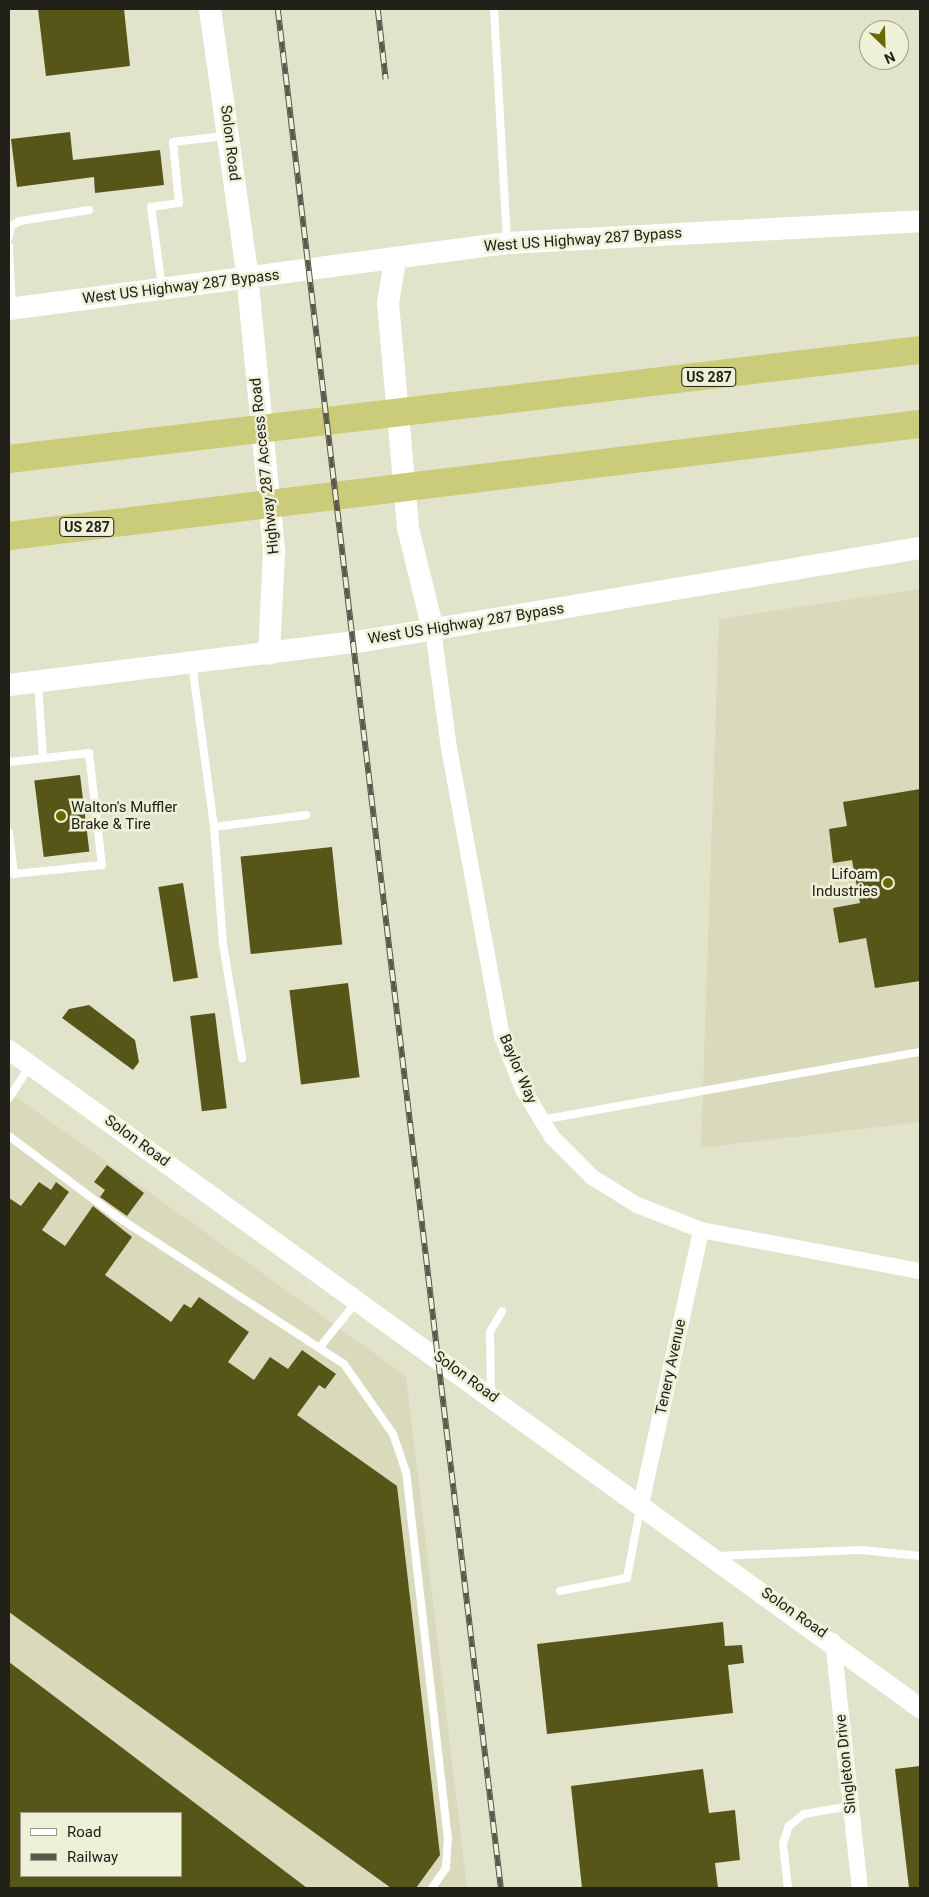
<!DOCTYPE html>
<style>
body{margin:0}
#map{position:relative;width:929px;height:1897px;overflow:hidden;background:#e2e3cb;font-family:Roboto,sans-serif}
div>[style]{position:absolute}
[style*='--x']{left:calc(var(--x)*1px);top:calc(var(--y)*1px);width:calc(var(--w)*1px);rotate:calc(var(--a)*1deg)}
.built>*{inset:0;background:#d9dabb}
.building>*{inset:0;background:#575619;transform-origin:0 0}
.service>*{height:8px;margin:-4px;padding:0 4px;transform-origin:4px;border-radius:4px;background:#fff}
.minor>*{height:16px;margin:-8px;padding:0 8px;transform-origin:8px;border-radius:8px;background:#fff}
.tertiary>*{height:20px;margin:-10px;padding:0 10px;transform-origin:10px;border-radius:10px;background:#fff}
.secondary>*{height:22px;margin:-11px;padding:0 11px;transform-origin:11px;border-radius:11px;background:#fff}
.motorway>*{height:28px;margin:-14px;padding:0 14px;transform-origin:14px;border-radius:14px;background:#cbcc7a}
.rail>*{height:5.5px;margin-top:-2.75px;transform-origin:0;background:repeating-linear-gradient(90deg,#eff0d8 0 11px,#59594c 0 22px);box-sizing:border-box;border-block:1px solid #59594c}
.dots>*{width:14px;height:14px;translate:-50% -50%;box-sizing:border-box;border:2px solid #eff0d8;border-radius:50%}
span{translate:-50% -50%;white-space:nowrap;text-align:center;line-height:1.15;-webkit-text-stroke:5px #eff0d8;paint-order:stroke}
.shield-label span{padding:1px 4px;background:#eff0d8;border:1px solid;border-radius:4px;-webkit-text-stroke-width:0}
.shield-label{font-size:14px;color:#212119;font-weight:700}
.street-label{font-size:15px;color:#212119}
.poi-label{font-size:15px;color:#212119}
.left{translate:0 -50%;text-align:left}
.right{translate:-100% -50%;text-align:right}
.frame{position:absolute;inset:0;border:10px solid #212119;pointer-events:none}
.legend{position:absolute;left:20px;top:1812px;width:162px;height:65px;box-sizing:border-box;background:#eff0d8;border:1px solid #9d9d8c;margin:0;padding:6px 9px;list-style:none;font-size:15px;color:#212119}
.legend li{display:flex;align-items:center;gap:10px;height:25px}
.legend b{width:25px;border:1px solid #9d9d8c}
.north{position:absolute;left:859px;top:20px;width:50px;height:50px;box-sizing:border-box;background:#eff0d8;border:1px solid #9d9d8c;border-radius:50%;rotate:156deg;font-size:14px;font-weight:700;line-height:20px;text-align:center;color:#212119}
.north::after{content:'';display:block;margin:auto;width:18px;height:22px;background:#696803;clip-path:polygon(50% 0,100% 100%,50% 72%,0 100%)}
</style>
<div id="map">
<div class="built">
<i style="clip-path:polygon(920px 589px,920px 1122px,701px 1148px,719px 619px)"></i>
<i style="clip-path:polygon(evenodd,9px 1092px,406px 1376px,467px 1888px,9px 1888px,9px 1092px,21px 1813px,181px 1813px,181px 1876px,21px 1876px,21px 1813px)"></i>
</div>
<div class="building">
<i style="clip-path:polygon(38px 9px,124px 9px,130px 66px,46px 76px)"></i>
<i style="clip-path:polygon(70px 132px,73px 160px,160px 150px,164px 185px,95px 193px,94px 177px,17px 187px,11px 139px)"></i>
<i style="left:80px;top:775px;width:77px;height:46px;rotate:83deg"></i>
<i style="clip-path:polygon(920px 789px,920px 981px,875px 988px,866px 938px,839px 943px,833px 908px,860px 903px,852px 860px,833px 863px,829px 829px,847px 826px,843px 802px)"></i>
<i style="left:332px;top:847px;width:98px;height:92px;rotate:84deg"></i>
<i style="left:183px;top:883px;width:96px;height:25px;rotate:81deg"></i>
<i style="left:348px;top:983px;width:95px;height:59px;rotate:83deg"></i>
<i style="clip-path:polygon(89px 1005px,135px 1040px,139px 1062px,133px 1070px,62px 1018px,69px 1009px)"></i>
<i style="left:215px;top:1013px;width:96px;height:25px;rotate:83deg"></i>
<i style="clip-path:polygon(107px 1165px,144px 1193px,127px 1216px,100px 1197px,105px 1190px,94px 1182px)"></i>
<i style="clip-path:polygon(39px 1182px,51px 1190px,56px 1182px,69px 1192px,42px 1230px,65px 1246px,93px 1206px,132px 1237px,105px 1275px,171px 1322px,184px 1304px,191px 1308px,199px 1297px,249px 1332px,228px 1362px,254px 1380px,270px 1357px,288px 1369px,302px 1350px,336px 1374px,325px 1389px,319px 1385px,297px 1415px,397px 1486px,440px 1855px,416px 1888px,391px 1888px,9px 1612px,9px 1198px,21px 1206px)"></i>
<i style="clip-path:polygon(723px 1622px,725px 1646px,742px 1645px,744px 1663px,728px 1665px,733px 1713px,547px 1734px,537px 1644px)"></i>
<i style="clip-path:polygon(evenodd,9px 1662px,307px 1888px,9px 1888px,9px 1662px,21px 1813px,181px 1813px,181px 1876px,21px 1876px,21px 1813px)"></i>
<i style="clip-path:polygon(920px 1766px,920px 1888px,909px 1888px,895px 1769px)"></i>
<i style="clip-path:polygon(703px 1769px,709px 1813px,735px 1810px,740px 1860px,715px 1863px,718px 1888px,582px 1888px,571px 1786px)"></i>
</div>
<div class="service">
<i style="--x:494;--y:9;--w:232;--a:86.8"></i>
<i style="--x:9;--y:237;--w:11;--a:-80"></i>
<i style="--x:11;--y:226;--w:10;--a:-29"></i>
<i style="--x:20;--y:221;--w:70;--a:-9.1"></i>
<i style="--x:9;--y:246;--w:61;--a:87.2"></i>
<i style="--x:162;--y:287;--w:81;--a:-97.8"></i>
<i style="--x:151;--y:207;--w:28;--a:-8"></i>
<i style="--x:179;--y:203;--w:61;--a:-95.6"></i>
<i style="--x:173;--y:142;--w:52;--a:-6.6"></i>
<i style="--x:192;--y:664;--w:164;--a:82.3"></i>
<i style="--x:214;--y:827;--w:93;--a:-7.4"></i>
<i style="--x:38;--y:683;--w:75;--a:86.2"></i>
<i style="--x:9;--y:762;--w:81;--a:-6.4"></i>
<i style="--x:89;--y:753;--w:113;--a:83.4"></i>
<i style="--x:102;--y:865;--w:88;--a:174.2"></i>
<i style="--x:14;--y:874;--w:42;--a:-96.8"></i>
<i style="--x:214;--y:827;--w:117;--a:85.6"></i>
<i style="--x:223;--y:944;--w:116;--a:80.5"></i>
<i style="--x:9;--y:1098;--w:37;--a:-57"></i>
<i style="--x:541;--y:1120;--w:385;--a:-10.2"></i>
<i style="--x:9;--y:1136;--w:134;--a:36.8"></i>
<i style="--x:116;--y:1216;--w:272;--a:33"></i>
<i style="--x:344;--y:1364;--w:85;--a:55"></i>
<i style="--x:393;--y:1434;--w:39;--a:71"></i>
<i style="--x:406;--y:1471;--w:368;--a:83.5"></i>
<i style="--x:448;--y:1837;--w:31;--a:94"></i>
<i style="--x:446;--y:1868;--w:24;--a:125"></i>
<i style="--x:320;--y:1347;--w:59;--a:-51.2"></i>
<i style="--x:491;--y:1395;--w:63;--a:-90.9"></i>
<i style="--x:490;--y:1332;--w:24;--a:-60"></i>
<i style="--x:716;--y:1556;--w:146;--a:-2.4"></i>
<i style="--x:862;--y:1550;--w:58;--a:5.9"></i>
<i style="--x:560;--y:1591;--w:68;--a:-11"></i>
<i style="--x:627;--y:1578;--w:70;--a:-79.3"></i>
<i style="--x:788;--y:1888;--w:44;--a:-96.5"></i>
<i style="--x:783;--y:1844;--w:19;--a:-72"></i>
<i style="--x:789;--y:1826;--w:19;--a:-39"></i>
<i style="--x:804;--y:1814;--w:48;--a:-9.7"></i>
</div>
<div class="minor">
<i style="--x:433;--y:630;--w:119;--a:82.3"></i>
<i style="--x:449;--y:748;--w:293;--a:79.6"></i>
<i style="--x:502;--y:1036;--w:57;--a:68.4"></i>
<i style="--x:523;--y:1089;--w:56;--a:58.9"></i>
<i style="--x:552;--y:1137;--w:57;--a:45"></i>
<i style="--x:592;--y:1177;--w:53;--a:31.9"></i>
<i style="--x:637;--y:1205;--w:69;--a:21.3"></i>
<i style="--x:701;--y:1230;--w:223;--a:10.6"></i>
<i style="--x:641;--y:1504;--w:280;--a:-77.6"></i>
<i style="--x:833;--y:1641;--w:248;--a:83.8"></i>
</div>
<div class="tertiary">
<i style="--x:9;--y:1050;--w:1124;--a:35.84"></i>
</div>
<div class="secondary">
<i style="--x:210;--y:9;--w:258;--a:82"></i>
<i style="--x:246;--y:264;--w:289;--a:84.4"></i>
<i style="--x:274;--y:552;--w:102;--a:92.8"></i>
<i style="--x:395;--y:261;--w:43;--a:99.5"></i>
<i style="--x:388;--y:303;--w:226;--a:84.9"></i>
<i style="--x:408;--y:528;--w:105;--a:76.2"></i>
<i style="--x:9;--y:309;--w:502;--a:-7.55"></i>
<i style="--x:507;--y:243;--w:414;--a:-3"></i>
<i style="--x:9;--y:685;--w:357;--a:-7.1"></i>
<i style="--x:363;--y:641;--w:565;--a:-9.48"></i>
</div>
<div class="motorway">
<i style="--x:9;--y:459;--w:917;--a:-6.82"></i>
<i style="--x:9;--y:536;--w:918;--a:-7.01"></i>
</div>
<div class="rail">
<i style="--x:278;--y:9;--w:1892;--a:83.23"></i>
<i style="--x:378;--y:9;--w:71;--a:83.6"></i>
</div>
<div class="dots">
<i style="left:61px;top:816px;background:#696803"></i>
<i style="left:888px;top:883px;background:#696803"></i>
</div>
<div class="shield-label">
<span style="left:709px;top:377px">US 287</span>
<span style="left:87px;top:527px">US 287</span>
</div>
<div class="street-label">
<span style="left:230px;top:143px;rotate:83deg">Solon Road</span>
<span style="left:583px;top:240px;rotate:-4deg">West US Highway 287 Bypass</span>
<span style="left:181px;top:287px;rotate:-7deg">West US Highway 287 Bypass</span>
<span style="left:265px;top:466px;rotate:-96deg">Highway 287 Access Road</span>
<span style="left:466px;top:624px;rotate:-9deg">West US Highway 287 Bypass</span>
<span style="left:518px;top:1069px;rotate:67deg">Baylor Way</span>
<span style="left:137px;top:1141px;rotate:36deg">Solon Road</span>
<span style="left:671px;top:1367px;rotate:-78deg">Tenery Avenue</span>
<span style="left:466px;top:1377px;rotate:36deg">Solon Road</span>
<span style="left:794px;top:1613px;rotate:35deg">Solon Road</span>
<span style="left:846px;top:1764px;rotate:-96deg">Singleton Drive</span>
</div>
<div class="poi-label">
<span class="left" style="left:71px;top:816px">Walton's Muffler<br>Brake &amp; Tire</span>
<span class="right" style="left:878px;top:883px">Lifoam<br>Industries</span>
</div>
<div class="frame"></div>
<ul class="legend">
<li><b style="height:6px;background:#fff"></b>Road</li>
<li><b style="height:6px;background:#59594c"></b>Railway</li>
</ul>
<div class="north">N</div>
</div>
